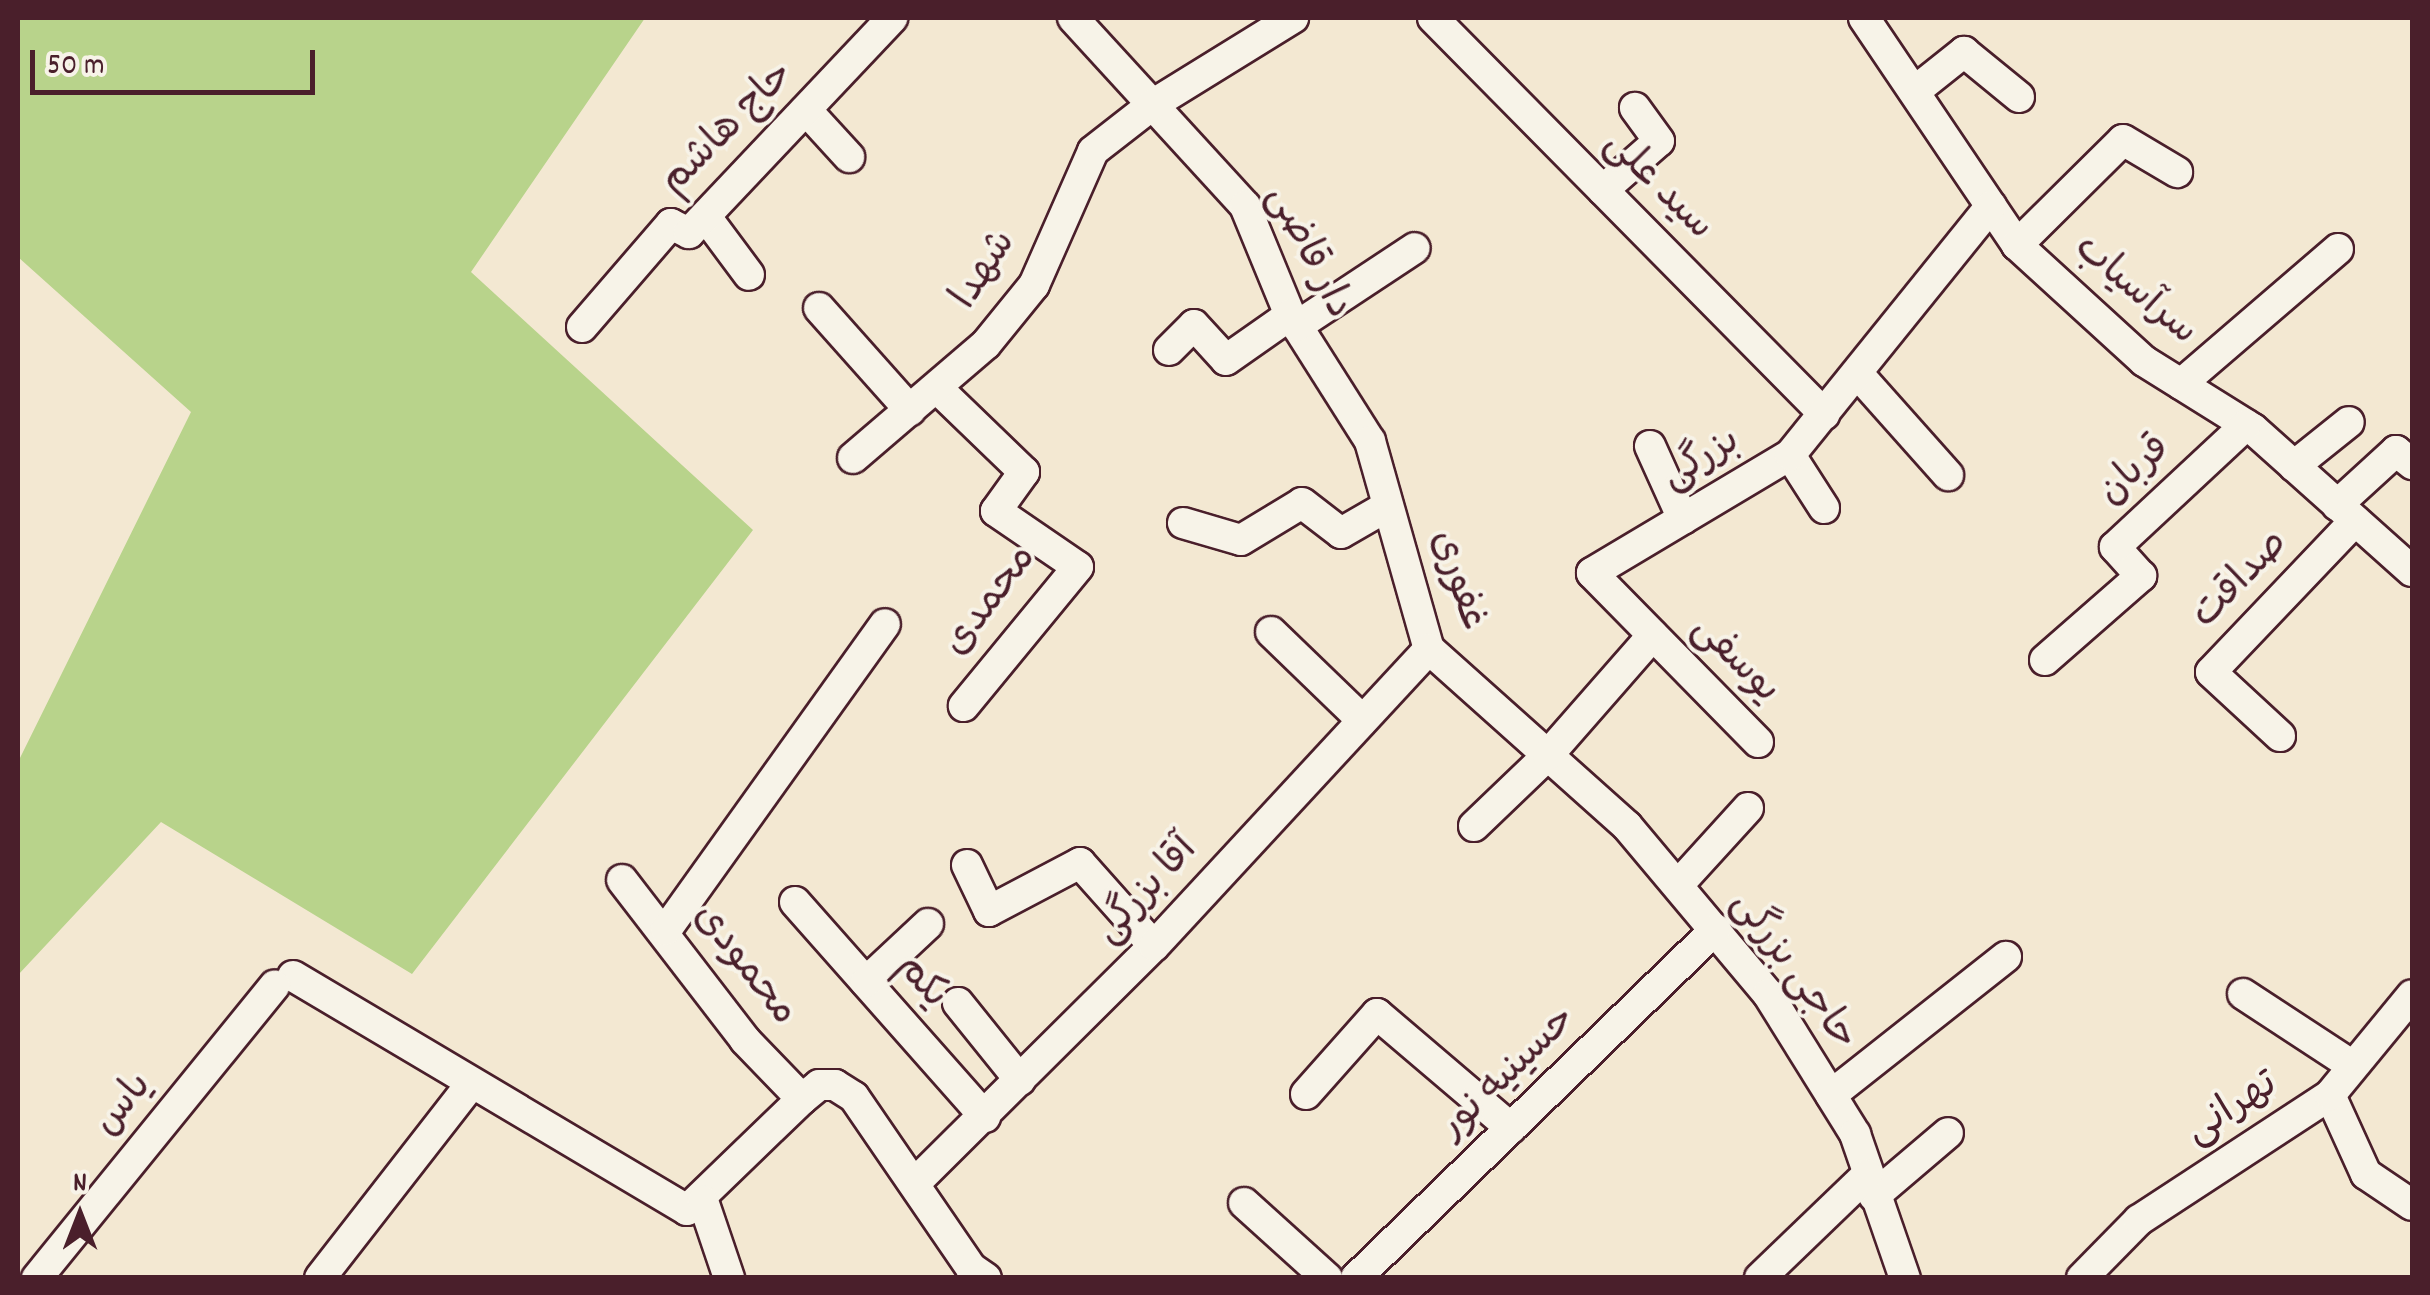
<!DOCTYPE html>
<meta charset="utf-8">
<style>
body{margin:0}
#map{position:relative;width:2430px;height:1295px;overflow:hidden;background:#f3e8d2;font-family:Dekko,"Playpen Sans Arabic",sans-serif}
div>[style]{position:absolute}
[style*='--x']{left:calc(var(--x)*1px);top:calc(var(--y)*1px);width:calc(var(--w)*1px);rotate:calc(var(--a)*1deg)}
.green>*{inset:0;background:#b8d38b}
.roads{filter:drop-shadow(2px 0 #4a1f2b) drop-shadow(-2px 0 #4a1f2b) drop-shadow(0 2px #4a1f2b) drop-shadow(0 -2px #4a1f2b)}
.street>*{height:30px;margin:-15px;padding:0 15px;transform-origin:15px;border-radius:15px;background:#f7f3e8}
span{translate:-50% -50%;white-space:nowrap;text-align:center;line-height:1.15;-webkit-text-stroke:8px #f7f3e8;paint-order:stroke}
.street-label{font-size:40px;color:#4a1f2b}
.frame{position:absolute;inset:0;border:20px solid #4a1f2b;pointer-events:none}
.north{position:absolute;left:30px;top:1165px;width:100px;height:100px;-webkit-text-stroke:8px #f7f3e8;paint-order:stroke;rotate:0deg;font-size:28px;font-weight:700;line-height:40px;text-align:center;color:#4a1f2b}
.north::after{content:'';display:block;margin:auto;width:35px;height:45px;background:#4a1f2b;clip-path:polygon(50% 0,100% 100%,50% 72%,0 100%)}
.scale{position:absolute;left:30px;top:50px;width:285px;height:45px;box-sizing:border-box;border:5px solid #4a1f2b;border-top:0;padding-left:12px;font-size:30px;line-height:35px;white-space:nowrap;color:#4a1f2b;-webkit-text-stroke:8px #f7f3e8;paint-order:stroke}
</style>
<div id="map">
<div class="green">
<i style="clip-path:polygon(18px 18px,645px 18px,471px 272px,753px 530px,412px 974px,161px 822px,18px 975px,18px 762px,191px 412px,18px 257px)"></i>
</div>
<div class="roads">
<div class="street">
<i style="--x:1073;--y:18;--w:255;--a:47.5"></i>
<i style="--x:1245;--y:206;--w:118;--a:67.6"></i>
<i style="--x:1290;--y:315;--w:149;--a:57.6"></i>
<i style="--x:1370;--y:441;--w:216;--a:74.2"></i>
<i style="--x:1429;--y:649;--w:266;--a:41.8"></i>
<i style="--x:1627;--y:826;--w:219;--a:50"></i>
<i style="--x:1768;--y:994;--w:165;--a:58.1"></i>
<i style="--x:1855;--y:1134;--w:152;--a:70.9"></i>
<i style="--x:1433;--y:18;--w:557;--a:45.36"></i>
<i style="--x:1864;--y:18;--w:274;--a:56"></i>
<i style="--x:2017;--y:245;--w:172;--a:42.4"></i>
<i style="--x:2144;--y:361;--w:128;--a:32"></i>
<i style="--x:2253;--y:429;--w:213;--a:41.8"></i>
<i style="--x:1915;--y:91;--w:63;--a:-38.5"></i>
<i style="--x:1964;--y:52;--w:71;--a:39.3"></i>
<i style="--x:806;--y:110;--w:64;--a:47.5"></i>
<i style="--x:1603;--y:190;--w:74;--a:-41.2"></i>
<i style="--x:1659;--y:141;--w:41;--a:-126"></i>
<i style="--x:706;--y:217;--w:72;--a:53.4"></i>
<i style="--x:2017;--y:245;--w:149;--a:-44.7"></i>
<i style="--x:2123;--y:140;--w:63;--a:30.7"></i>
<i style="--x:819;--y:308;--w:137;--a:48.3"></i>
<i style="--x:1297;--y:326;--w:141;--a:-33.5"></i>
<i style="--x:582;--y:327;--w:136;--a:-49.2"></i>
<i style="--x:671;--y:224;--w:20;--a:27"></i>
<i style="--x:689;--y:233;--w:296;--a:-46.6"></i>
<i style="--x:1169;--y:350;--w:35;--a:-45"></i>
<i style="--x:1194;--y:325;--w:47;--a:47.6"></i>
<i style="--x:1226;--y:360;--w:78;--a:-35.1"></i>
<i style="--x:1857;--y:373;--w:137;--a:48.3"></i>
<i style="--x:2181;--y:384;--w:207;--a:-40.7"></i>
<i style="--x:937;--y:388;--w:121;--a:44"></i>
<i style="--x:1024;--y:472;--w:48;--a:125.7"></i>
<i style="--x:996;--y:511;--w:99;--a:34.3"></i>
<i style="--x:1078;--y:567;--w:180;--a:129.4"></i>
<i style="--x:1650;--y:446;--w:80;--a:65.7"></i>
<i style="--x:1790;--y:455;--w:63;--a:57.3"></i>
<i style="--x:853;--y:458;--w:175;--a:-40.6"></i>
<i style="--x:986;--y:344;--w:76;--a:-50.9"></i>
<i style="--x:1034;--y:285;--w:146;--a:-66.2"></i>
<i style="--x:1093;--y:151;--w:75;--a:-37.9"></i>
<i style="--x:1152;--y:105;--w:166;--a:-31.7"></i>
<i style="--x:2294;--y:466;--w:70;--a:-38.7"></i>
<i style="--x:2337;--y:505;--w:80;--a:-42.5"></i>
<i style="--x:2396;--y:451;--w:21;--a:39"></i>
<i style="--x:1183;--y:523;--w:60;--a:16.3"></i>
<i style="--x:1241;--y:540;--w:71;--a:-31.2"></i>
<i style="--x:1302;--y:503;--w:49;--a:37.6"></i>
<i style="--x:1341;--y:533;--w:54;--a:-29.9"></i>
<i style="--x:1271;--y:632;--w:127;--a:44"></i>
<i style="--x:2045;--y:660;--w:128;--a:-41.2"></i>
<i style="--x:2141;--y:576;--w:39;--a:-132"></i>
<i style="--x:2115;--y:547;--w:179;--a:-43"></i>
<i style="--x:2280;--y:736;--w:94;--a:-137.2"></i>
<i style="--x:2211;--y:672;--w:209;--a:-46.4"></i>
<i style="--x:1758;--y:742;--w:237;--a:-134.5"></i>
<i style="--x:1592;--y:573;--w:230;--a:-30.8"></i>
<i style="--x:1790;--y:455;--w:320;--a:-51.1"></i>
<i style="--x:1474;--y:826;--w:103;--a:-43.8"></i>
<i style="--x:1548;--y:755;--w:159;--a:-48.8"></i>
<i style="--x:967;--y:865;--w:51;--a:64.4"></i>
<i style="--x:989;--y:911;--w:103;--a:-27.8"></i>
<i style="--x:1080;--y:863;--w:111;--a:48.3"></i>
<i style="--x:622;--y:880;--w:202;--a:52.4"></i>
<i style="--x:745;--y:1040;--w:82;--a:46"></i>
<i style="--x:1678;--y:885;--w:104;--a:-47.7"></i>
<i style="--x:795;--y:902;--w:287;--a:48.5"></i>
<i style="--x:666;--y:930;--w:376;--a:-54.4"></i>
<i style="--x:293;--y:976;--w:458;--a:30.7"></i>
<i style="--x:687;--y:1210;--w:160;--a:-44"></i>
<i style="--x:802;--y:1099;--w:22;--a:-39"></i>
<i style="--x:819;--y:1085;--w:16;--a:0"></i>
<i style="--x:835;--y:1085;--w:22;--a:32"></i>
<i style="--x:854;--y:1097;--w:207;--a:55.6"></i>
<i style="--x:971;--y:1268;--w:18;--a:34"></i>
<i style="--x:866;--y:982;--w:85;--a:-43.1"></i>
<i style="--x:2243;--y:994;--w:131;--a:33.2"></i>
<i style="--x:958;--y:1003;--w:99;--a:51.2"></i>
<i style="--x:1306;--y:1094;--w:107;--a:-48.4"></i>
<i style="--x:1377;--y:1014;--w:176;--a:40.4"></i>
<i style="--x:1831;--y:1095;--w:223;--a:-38.3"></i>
<i style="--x:2330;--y:1095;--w:87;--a:65.5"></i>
<i style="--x:2366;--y:1174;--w:55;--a:34"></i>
<i style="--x:917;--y:1181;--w:334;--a:-44.8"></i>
<i style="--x:1154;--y:946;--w:405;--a:-47.2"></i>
<i style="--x:1874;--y:1196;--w:97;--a:-40.4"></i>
<i style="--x:703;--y:1201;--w:81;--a:71.3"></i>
<i style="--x:1244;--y:1203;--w:112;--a:42.1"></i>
<i style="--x:37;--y:1278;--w:377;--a:-50.9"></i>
<i style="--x:320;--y:1278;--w:244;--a:-52.1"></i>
<i style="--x:1356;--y:1278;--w:501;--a:-44.11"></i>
<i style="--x:1760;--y:1278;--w:149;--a:-43.9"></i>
<i style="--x:2082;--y:1278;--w:81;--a:-45.5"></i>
<i style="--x:2139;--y:1220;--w:228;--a:-33.2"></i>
<i style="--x:2330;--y:1095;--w:129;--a:-50.6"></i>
</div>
</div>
<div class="street-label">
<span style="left:729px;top:130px;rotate:-45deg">حاج هاشم</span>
<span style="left:1657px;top:187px;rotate:45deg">سید علی</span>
<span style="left:1307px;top:253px;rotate:63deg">دار قاضی</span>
<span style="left:986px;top:271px;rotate:-57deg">شهدا</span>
<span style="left:2134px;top:292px;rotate:40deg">سرآسیاب</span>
<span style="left:1702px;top:461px;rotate:-31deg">بزرگی</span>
<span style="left:2136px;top:472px;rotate:-43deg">قربان</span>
<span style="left:1456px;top:581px;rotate:71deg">غفوری</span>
<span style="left:2242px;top:581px;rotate:-46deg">صداقت</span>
<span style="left:992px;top:602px;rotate:-53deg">محمدی</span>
<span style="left:1734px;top:661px;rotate:45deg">یوسفی</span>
<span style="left:1148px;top:892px;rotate:-47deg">آقا بزرگی</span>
<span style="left:743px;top:966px;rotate:52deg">محمودی</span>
<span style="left:1792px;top:972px;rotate:54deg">حاجی بزرگی</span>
<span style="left:920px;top:983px;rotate:49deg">یکم</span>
<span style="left:1509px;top:1075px;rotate:-44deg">حسینیه نور</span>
<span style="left:125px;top:1106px;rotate:-51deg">یاس</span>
<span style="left:2233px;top:1110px;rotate:-33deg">تهرانی</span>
</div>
<div class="frame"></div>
<div class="north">N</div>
<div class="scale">50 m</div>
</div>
